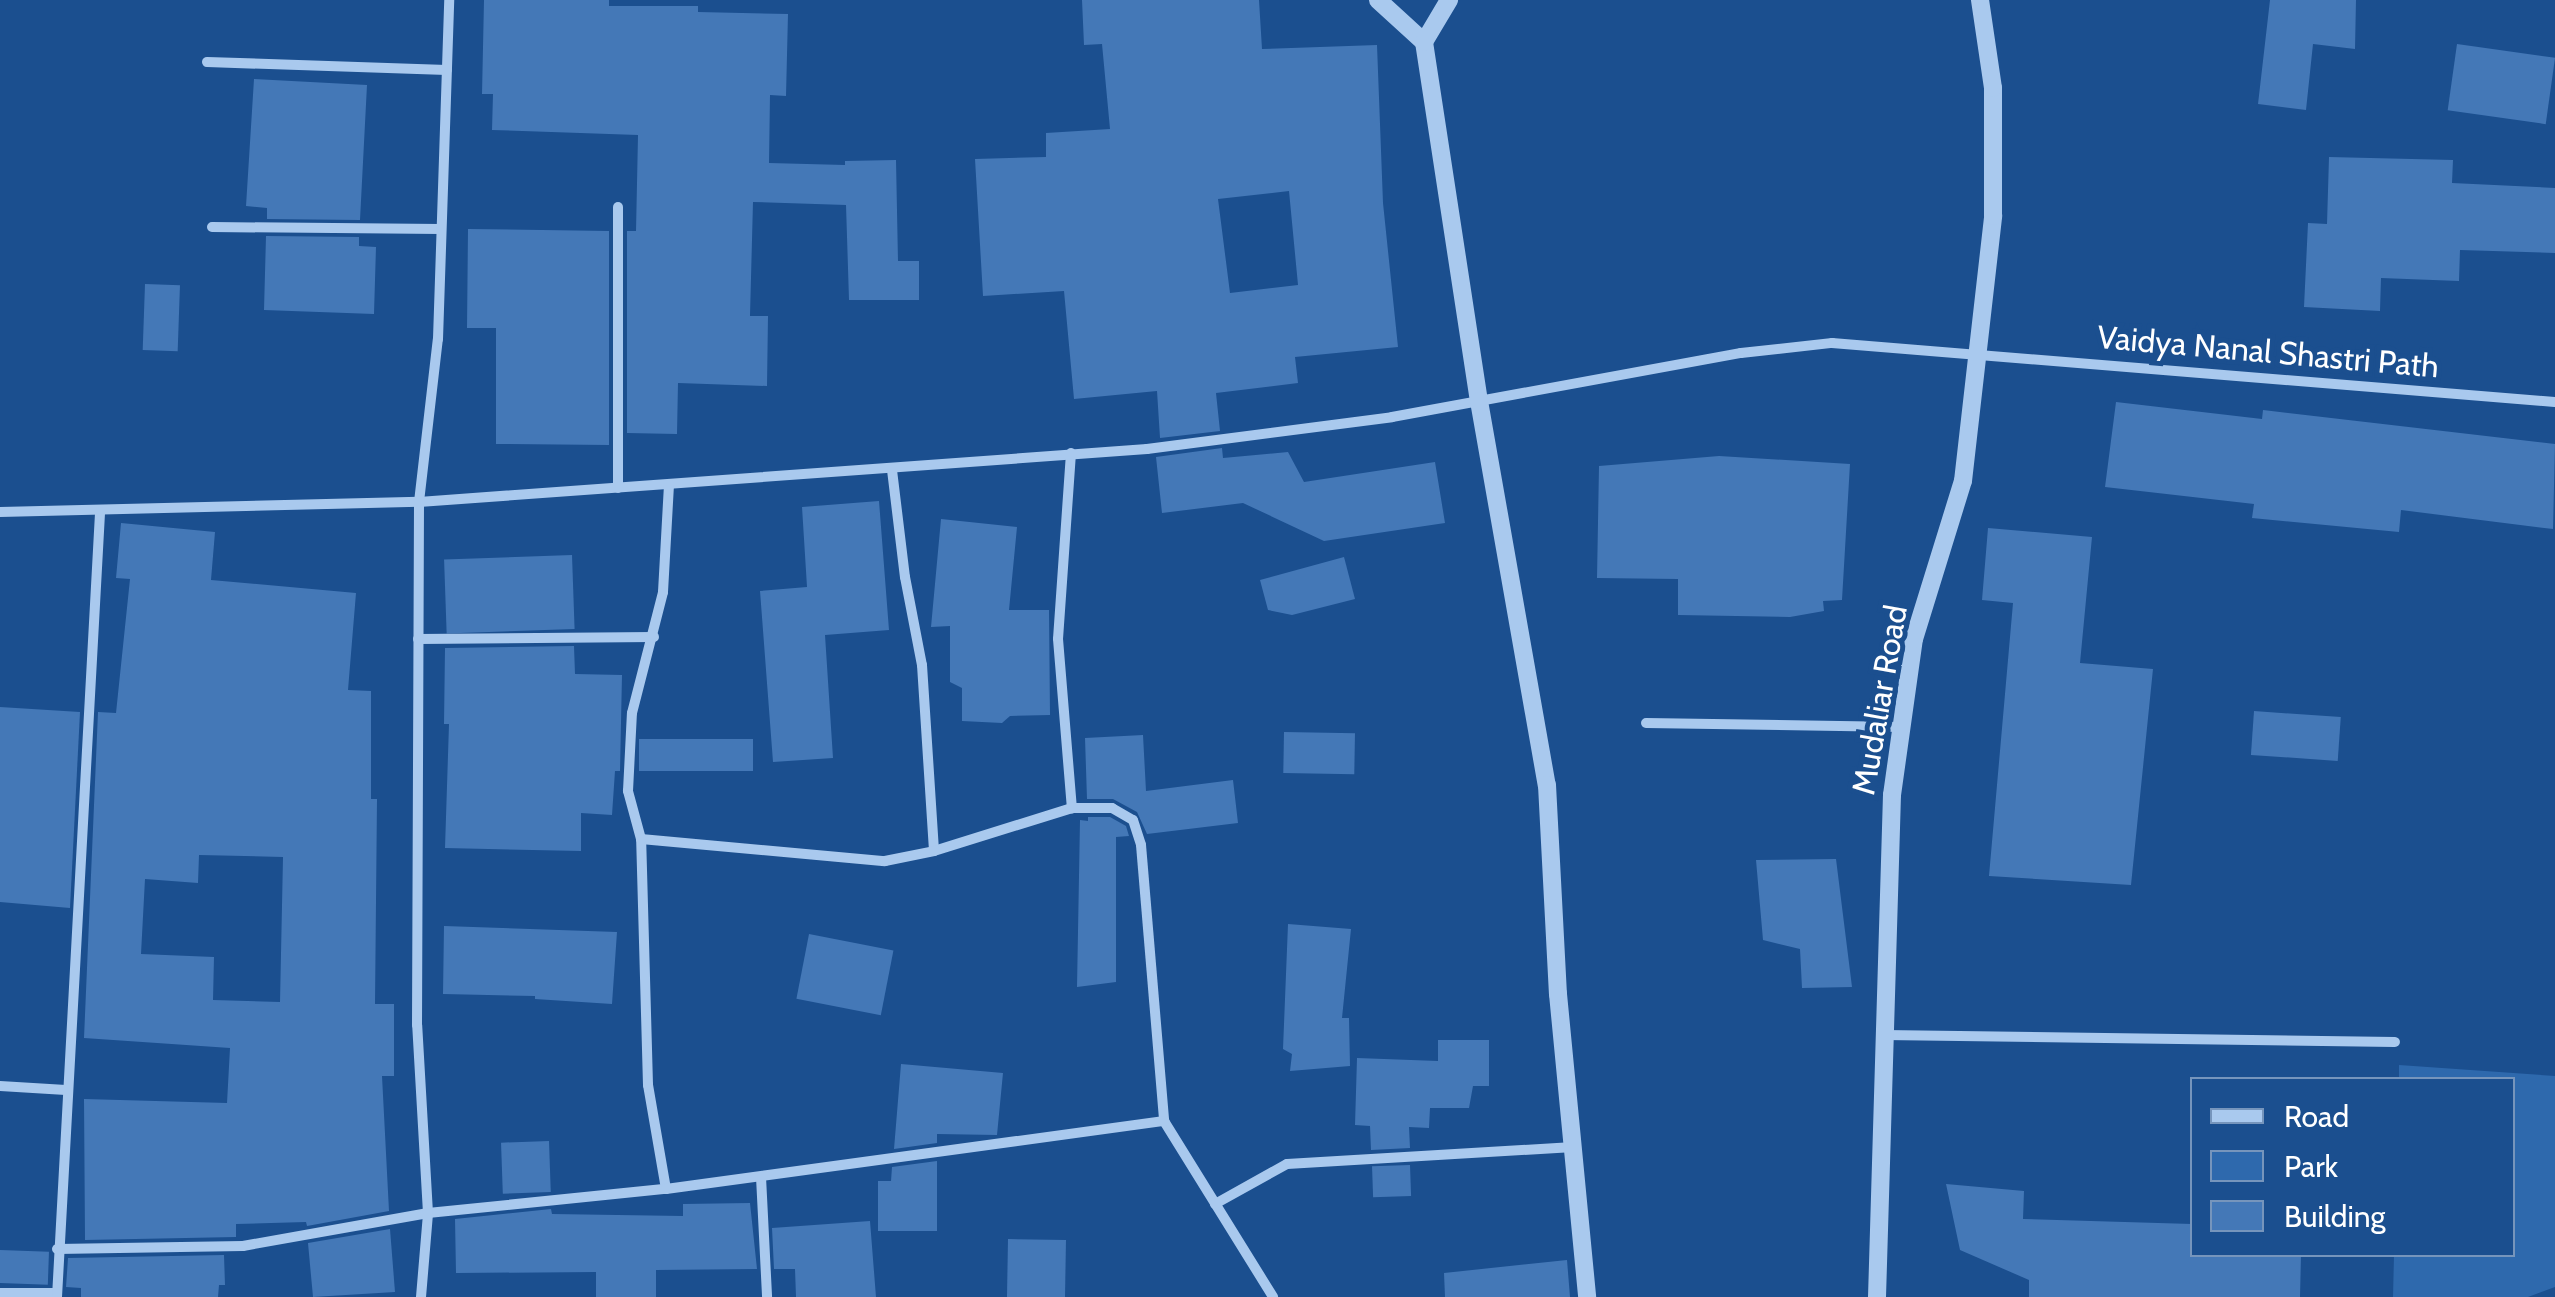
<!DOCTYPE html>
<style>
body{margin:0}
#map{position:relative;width:2555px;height:1297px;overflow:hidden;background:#1b4f8f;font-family:Cabin,sans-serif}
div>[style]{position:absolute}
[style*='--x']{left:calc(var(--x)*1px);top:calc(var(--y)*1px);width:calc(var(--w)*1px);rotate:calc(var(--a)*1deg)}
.green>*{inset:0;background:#2e69ad}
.building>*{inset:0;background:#4478b7;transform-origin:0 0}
.minor>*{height:10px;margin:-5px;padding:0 5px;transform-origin:5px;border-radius:5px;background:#a9c9ee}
.tertiary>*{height:18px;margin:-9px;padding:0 9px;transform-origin:9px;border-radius:9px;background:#a9c9ee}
span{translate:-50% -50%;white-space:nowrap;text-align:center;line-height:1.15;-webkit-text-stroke:10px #1b4f8f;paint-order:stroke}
.street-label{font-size:32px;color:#fff}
.legend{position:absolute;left:2190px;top:1077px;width:325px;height:180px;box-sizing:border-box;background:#1b4f8f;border:2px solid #7695bc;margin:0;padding:12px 18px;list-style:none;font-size:30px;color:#fff}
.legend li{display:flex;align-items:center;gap:20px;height:50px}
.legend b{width:50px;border:2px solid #7695bc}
</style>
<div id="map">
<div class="green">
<i style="clip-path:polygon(2399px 1065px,2555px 1076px,2555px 1287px,2528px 1297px,2393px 1297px,2394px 1255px,2512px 1254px,2512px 1080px,2399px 1079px)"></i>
</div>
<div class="building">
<i style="clip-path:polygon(484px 0,609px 0,609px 6px,698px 6px,698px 12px,788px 14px,786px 96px,770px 95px,769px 163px,845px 165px,845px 161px,896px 160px,898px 261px,919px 261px,919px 300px,849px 300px,846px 205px,753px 202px,750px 316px,768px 316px,767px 386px,678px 383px,677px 434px,627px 433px,627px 231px,636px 231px,638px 135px,492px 130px,493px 94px,482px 94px)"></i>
<i style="clip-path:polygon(evenodd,1082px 0,1259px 0,1262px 49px,1377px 45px,1383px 203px,1398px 347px,1295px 357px,1298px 383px,1216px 393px,1220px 431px,1160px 438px,1157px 391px,1074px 399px,1064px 291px,983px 296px,975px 159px,1046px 157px,1046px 133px,1110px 129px,1102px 44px,1084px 45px,1082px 0,1289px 191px,1298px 285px,1230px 293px,1218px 199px,1289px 191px)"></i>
<i style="clip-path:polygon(2270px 0,2356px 0,2355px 49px,2313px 44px,2306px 110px,2258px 104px)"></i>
<i style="left:2457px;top:44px;width:99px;height:67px;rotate:8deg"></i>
<i style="clip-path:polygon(254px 79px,367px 85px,360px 220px,267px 219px,267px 208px,246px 206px)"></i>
<i style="clip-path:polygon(2329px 157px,2453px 160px,2452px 183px,2555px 188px,2555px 253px,2460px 250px,2459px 281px,2381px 278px,2380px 311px,2304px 307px,2308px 223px,2327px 224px)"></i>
<i style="clip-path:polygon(468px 229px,609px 231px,609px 445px,496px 444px,496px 328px,467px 328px)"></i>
<i style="clip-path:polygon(266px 236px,359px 237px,359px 246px,376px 247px,374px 314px,264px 310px)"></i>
<i style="left:145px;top:284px;width:35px;height:66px;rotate:2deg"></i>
<i style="clip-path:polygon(2116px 402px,2262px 419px,2263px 410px,2555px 444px,2553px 529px,2401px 510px,2399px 532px,2252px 518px,2254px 504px,2105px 487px)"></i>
<i style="clip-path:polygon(1222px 448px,1223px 458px,1288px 452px,1304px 482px,1435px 462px,1445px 523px,1324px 541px,1243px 503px,1162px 513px,1156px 457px)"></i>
<i style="clip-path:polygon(1719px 456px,1850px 464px,1842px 600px,1823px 601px,1824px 611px,1790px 617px,1678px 615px,1678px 579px,1597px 578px,1599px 466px)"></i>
<i style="clip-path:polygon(879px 501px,889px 630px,825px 635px,833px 758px,773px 762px,760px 591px,807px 587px,802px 507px)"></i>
<i style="clip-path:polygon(941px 519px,1017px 527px,1009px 610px,1049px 610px,1050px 715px,1010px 716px,1002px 723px,962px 721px,962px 688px,950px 682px,950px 626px,931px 627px)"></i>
<i style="clip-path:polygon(evenodd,121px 523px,215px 532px,211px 580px,356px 593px,348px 690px,371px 691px,371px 799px,377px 799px,375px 1004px,394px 1004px,394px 1076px,382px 1076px,389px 1211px,307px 1226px,306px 1222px,236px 1224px,236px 1237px,85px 1240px,84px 1099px,227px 1103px,230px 1048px,84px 1038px,98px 712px,116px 713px,130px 579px,116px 578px,121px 523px,199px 855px,283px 857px,280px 1002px,213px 1000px,214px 957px,141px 954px,145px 879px,198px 883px,199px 855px)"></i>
<i style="clip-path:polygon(1988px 528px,2092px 537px,2080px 663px,2153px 669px,2131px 885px,1989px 876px,2013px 603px,1982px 600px)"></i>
<i style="left:572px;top:555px;width:74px;height:128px;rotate:88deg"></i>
<i style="clip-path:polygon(1344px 557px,1355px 599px,1292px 615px,1268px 610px,1260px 580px)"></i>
<i style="clip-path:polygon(574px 646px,575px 674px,622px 675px,620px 771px,615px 771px,612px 815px,581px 813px,581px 851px,445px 848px,449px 724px,444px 724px,445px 648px)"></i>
<i style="clip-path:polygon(0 707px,80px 712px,70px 908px,0 902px)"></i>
<i style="left:2254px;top:711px;width:87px;height:44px;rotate:4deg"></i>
<i style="left:1284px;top:732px;width:71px;height:41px;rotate:1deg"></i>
<i style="clip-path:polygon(1143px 735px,1146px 791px,1233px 780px,1238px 823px,1147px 834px,1137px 812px,1113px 799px,1087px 799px,1085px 738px)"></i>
<i style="left:639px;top:739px;width:114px;height:32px"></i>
<i style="clip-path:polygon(1088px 817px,1110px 817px,1126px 826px,1129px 836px,1116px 837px,1116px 982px,1077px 987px,1080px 820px,1088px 821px)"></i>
<i style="clip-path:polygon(1836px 859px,1852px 987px,1802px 988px,1800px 949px,1763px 940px,1756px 860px)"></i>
<i style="clip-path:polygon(1288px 924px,1351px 929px,1342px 1018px,1349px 1018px,1350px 1066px,1290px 1071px,1292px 1054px,1283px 1049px)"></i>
<i style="clip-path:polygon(444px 926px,617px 932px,612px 1004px,535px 999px,535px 996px,443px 994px)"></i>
<i style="left:809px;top:934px;width:86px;height:66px;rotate:11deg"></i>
<i style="clip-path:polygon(1438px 1040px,1489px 1040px,1489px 1086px,1473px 1086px,1469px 1108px,1430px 1108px,1429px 1128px,1409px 1127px,1410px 1148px,1371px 1150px,1370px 1126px,1355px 1125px,1357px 1058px,1438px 1061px)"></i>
<i style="clip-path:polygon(901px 1064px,1003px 1073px,997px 1135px,937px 1134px,937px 1143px,894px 1149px)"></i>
<i style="left:549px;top:1141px;width:51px;height:48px;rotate:88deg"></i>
<i style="clip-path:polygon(937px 1161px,937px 1231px,878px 1231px,878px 1181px,891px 1181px,892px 1167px)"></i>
<i style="left:1410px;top:1165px;width:31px;height:38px;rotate:88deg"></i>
<i style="clip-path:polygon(1946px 1184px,2024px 1191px,2023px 1219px,2192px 1224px,2192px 1254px,2301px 1254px,2300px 1297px,2029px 1297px,2029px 1280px,1960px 1250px)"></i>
<i style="clip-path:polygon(750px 1203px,757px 1269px,656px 1270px,656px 1297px,596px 1297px,596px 1272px,456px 1273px,455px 1219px,551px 1209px,552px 1214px,683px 1216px,683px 1204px)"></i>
<i style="clip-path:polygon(870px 1221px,876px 1297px,796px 1297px,795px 1269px,774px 1269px,772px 1228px)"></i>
<i style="clip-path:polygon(390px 1229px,395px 1292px,313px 1297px,308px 1243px)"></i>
<i style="left:1008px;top:1239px;width:58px;height:58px;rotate:1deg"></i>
<i style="left:0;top:1250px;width:49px;height:33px;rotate:2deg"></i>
<i style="clip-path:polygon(224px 1255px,225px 1285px,219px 1285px,218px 1297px,81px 1297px,81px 1288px,66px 1287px,68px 1258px)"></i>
<i style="clip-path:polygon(1567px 1260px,1570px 1297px,1445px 1297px,1444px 1273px)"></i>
</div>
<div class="minor">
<i style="--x:207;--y:62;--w:240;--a:1.9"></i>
<i style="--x:212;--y:227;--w:229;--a:0.5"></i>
<i style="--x:1071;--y:453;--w:186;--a:94"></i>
<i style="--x:1058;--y:639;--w:170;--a:85.3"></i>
<i style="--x:1072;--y:808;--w:40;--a:0"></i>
<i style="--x:1112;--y:808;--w:24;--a:30"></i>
<i style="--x:1133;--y:820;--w:26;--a:72"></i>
<i style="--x:1141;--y:845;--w:277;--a:85.2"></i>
<i style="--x:1164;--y:1121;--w:207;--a:58.2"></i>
<i style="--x:892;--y:470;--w:108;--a:83.1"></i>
<i style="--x:905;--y:577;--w:90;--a:79.1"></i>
<i style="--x:922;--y:665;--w:186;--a:86.3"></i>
<i style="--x:618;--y:488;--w:281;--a:-90"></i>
<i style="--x:0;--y:512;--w:419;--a:-1.4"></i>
<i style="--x:419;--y:502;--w:730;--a:-4.16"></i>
<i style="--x:1147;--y:449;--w:247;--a:-7.4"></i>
<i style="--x:1392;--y:417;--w:355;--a:-10.4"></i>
<i style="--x:1741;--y:353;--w:92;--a:-6.3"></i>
<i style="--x:1832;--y:343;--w:725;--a:4.67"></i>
<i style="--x:418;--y:639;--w:236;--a:-0.5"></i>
<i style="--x:1646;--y:723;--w:256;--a:0.9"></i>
<i style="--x:641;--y:839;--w:245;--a:5.2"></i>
<i style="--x:885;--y:861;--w:50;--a:-11.5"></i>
<i style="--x:934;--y:851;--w:145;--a:-17.3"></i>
<i style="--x:1884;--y:1035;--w:511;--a:0.78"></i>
<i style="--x:0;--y:1086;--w:66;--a:3.5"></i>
<i style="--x:761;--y:1177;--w:120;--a:87.1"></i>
<i style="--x:666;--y:1189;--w:106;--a:-99.8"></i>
<i style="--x:648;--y:1085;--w:246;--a:-91.6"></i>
<i style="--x:641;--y:839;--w:50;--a:-105.2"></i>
<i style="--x:628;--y:791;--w:78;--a:-87.1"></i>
<i style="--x:632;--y:713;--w:125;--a:-75.6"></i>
<i style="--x:663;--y:592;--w:108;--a:-86.8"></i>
<i style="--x:1215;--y:1204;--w:82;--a:-29.1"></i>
<i style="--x:1287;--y:1164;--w:287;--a:-3.4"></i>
<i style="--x:57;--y:1249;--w:186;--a:-0.9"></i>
<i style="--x:243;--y:1246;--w:188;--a:-10.1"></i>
<i style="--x:428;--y:1213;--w:239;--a:-5.8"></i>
<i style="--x:666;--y:1189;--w:503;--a:-7.78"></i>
<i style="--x:0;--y:1293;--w:57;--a:0"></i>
<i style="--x:57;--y:1297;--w:786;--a:-86.86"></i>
<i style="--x:421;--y:1297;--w:84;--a:-85.2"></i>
<i style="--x:428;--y:1213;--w:188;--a:-93.3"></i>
<i style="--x:417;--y:1025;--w:523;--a:-89.78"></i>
<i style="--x:419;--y:502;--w:164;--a:-83.4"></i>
<i style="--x:438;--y:339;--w:339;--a:-88.1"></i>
</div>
<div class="tertiary">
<i style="--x:1378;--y:0;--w:62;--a:42.4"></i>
<i style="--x:1424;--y:42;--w:363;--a:81.3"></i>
<i style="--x:1479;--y:401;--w:390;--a:80"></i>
<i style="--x:1547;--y:785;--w:209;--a:87"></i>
<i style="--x:1558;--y:994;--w:304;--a:84.5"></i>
<i style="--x:1424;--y:42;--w:49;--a:-59.2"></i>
<i style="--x:1877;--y:1297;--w:502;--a:-88.29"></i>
<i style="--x:1892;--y:795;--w:158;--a:-82"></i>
<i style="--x:1914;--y:639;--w:165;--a:-72.8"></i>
<i style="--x:1963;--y:481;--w:267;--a:-83.5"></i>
<i style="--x:1993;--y:216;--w:128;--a:-90"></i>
<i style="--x:1993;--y:88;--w:89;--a:-98.4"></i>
</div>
<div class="street-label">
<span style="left:2268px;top:352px;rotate:5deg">Vaidya Nanal Shastri Path</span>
<span style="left:1880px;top:700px;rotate:-80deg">Mudaliar Road</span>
</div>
<ul class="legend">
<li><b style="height:12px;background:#a9c9ee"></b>Road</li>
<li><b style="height:28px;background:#2e69ad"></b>Park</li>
<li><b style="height:28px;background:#4478b7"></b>Building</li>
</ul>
</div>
